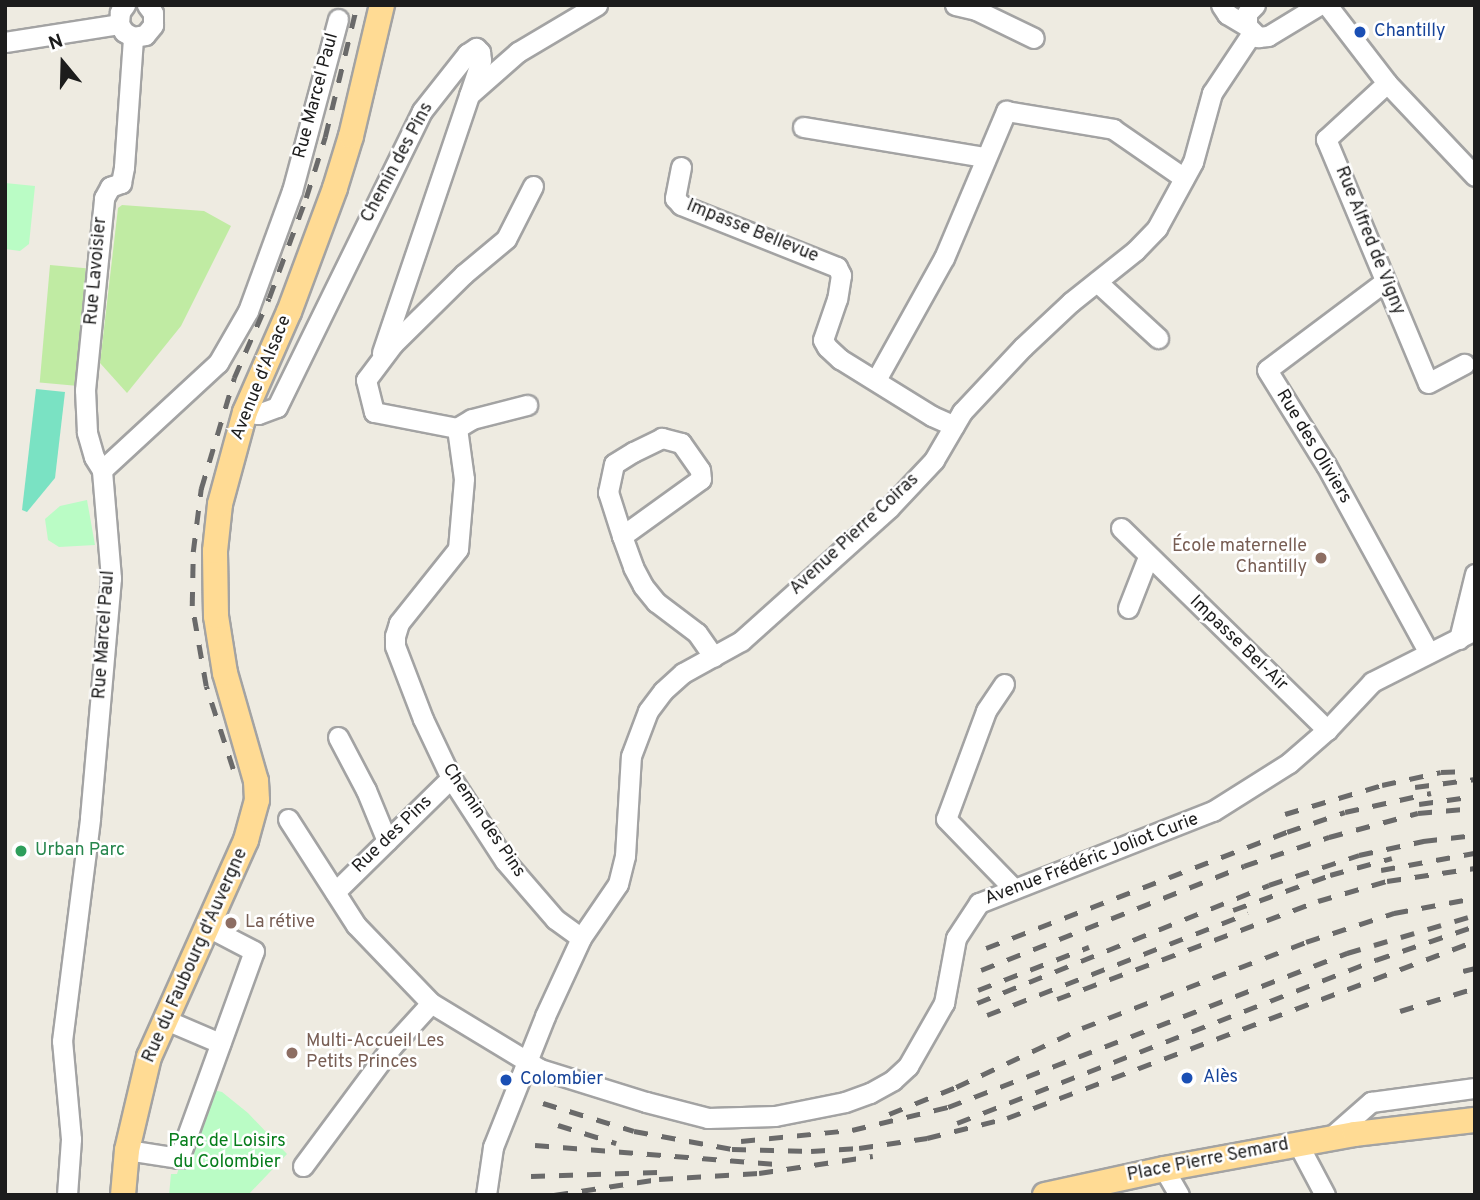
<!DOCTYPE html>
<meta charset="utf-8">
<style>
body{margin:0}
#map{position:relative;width:1480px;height:1200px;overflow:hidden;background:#eeebe1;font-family:Overpass,sans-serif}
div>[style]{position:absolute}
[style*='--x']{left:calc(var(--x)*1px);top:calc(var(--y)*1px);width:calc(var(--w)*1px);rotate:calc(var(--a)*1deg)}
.grass>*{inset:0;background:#c0eba3;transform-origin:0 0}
.park>*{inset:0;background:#bafcc5}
.pitch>*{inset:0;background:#7ae2c3}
.roads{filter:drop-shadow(2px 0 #a3a3a3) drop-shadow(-2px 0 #a3a3a3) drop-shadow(0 2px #a3a3a3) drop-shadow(0 -2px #a3a3a3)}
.minor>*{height:19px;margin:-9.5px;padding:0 9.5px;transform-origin:9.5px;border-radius:9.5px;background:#fff}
.major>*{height:24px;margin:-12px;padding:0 12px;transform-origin:12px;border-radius:12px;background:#ffdb94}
.rail>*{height:4.5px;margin-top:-2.25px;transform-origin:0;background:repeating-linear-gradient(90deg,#6a6a6a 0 14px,transparent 0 28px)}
.dots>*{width:19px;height:19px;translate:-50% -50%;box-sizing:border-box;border:4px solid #fff;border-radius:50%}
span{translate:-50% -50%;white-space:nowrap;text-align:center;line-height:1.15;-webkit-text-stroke:5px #fff;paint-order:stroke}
.transit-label{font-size:18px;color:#164399}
.left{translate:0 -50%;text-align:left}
.street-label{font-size:18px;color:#1c1c1c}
.education-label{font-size:18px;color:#785e54}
.right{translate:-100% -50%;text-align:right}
.leisure-label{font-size:18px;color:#27864d}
.park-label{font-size:18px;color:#067d1b}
.frame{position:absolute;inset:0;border:7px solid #1c1c1c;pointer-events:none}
.north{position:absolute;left:28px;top:28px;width:70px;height:70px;-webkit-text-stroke:5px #fff;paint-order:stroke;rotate:341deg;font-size:19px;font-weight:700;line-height:28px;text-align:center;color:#1c1c1c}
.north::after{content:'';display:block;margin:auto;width:24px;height:32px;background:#1c1c1c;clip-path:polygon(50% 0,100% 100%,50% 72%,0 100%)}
</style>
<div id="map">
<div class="grass">
<i style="clip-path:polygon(122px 205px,204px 211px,231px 226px,181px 326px,127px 393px,100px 363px,118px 208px)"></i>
<i style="left:50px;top:265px;width:36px;height:118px;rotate:5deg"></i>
</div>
<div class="park">
<i style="clip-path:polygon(5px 183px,35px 186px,29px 244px,20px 251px,5px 249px)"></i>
<i style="clip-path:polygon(87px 500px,95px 545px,59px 547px,48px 540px,45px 519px,60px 506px)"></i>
<i style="clip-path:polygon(204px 1088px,222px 1092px,248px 1113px,287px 1154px,248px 1195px,169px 1195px,171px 1174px,177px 1174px)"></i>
</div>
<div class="pitch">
<i style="clip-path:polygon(36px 389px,65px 392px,55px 478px,27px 512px,22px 510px)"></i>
</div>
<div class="roads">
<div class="minor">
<i style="--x:125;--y:5;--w:9;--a:126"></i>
<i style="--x:120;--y:12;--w:12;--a:95"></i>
<i style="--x:119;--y:24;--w:9;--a:58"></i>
<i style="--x:124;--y:32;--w:10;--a:29"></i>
<i style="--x:133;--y:37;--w:12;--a:-9"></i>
<i style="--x:145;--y:35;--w:13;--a:-51"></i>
<i style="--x:153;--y:25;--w:12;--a:-90"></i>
<i style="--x:153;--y:13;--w:10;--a:-127"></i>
<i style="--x:955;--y:5;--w:22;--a:13"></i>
<i style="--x:976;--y:10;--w:64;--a:25.8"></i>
<i style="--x:1221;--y:5;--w:11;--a:56"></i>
<i style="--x:1227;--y:14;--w:23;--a:31"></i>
<i style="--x:1255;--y:5;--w:11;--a:135"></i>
<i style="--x:1247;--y:13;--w:13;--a:90"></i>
<i style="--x:1247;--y:26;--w:16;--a:45"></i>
<i style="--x:1258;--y:37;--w:10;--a:-6"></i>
<i style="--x:1268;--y:36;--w:60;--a:-31.3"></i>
<i style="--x:1327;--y:5;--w:98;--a:52.4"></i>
<i style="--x:1387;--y:83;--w:128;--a:46.6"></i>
<i style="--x:5;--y:42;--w:115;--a:-9"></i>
<i style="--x:1387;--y:83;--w:83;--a:137.4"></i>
<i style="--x:1326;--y:139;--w:264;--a:67.3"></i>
<i style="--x:1428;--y:383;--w:41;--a:-27.8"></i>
<i style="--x:469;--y:95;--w:65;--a:-41.3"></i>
<i style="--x:518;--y:52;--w:92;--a:-30.7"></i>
<i style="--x:803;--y:127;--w:184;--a:9.4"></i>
<i style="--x:681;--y:167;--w:32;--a:101"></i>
<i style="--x:675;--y:198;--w:9;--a:49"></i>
<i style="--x:681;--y:205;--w:168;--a:21.7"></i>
<i style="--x:837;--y:267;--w:9;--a:63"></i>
<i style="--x:841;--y:275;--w:24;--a:99"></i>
<i style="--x:837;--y:299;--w:43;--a:108.9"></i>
<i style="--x:823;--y:340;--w:8;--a:60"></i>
<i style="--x:827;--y:347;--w:18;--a:43"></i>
<i style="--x:840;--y:359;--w:108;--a:31.8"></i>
<i style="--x:932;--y:416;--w:24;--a:24"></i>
<i style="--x:533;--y:186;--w:59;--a:117"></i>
<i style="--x:506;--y:239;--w:55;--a:140.2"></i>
<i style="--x:464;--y:274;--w:100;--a:135.4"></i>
<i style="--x:393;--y:344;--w:45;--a:126.9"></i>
<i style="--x:366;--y:380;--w:33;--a:76"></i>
<i style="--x:374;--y:412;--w:85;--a:10.9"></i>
<i style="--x:457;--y:428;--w:51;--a:82.2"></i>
<i style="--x:464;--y:479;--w:70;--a:94.9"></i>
<i style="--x:458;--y:549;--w:95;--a:128.6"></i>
<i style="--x:399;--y:623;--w:14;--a:107"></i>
<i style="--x:395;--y:636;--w:10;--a:90"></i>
<i style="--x:395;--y:646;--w:78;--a:69"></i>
<i style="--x:423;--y:719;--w:65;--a:64.6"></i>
<i style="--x:451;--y:778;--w:99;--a:57"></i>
<i style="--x:505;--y:861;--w:77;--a:49.2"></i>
<i style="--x:555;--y:919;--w:32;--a:36"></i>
<i style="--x:1097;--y:282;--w:83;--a:42.6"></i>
<i style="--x:1384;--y:282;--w:146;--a:143.1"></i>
<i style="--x:1267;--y:370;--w:112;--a:58.2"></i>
<i style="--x:1326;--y:465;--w:214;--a:61.3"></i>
<i style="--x:876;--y:380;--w:140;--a:-60.9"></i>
<i style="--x:944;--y:258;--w:160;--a:-67.1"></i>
<i style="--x:1006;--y:111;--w:109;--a:9.5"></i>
<i style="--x:1113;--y:129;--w:86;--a:34.6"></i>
<i style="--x:245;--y:412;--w:13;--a:9"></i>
<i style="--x:258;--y:414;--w:20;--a:-20"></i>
<i style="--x:277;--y:407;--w:330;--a:-63.9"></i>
<i style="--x:422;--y:111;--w:73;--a:-51.7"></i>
<i style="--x:467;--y:54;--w:11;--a:-34"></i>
<i style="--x:476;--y:48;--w:6;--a:45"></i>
<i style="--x:480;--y:52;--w:8;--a:83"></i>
<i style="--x:481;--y:60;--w:309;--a:108.7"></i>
<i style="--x:457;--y:428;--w:17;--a:-31"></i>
<i style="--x:472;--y:419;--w:57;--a:-14.3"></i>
<i style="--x:102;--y:470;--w:158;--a:-42.7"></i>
<i style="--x:218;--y:363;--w:60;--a:-60"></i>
<i style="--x:248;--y:311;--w:128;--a:-69.9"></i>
<i style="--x:292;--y:191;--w:178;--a:-75"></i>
<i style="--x:1121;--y:528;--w:289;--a:44.4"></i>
<i style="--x:622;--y:536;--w:97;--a:-35.8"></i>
<i style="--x:701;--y:479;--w:9;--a:-96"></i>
<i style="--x:700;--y:470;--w:33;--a:-125"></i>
<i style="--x:681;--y:443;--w:20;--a:-165"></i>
<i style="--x:662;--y:438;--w:32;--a:154"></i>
<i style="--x:633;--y:452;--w:22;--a:148"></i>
<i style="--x:614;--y:464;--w:29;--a:102"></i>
<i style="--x:608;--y:492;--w:46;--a:72.3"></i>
<i style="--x:622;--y:536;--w:33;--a:70"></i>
<i style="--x:633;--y:567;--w:21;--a:62"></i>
<i style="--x:643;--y:586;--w:21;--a:51"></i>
<i style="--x:656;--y:602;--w:51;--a:37.1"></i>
<i style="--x:697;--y:633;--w:29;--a:55"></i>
<i style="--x:1128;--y:608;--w:55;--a:-68.6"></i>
<i style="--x:1459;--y:639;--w:67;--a:-76.2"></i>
<i style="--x:1004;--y:684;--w:32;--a:124"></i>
<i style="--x:986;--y:711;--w:115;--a:110.3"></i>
<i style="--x:946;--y:819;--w:96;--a:45.8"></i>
<i style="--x:338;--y:737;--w:60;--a:62.2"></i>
<i style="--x:366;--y:790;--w:55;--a:67.6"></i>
<i style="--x:288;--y:819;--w:126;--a:57.3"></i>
<i style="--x:356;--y:925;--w:108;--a:46.1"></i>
<i style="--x:431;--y:1003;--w:127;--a:31.2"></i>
<i style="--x:540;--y:1069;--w:111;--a:17.3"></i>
<i style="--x:646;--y:1102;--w:64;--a:14.5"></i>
<i style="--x:708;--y:1118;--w:67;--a:-1.7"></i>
<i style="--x:775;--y:1116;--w:71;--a:-11.3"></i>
<i style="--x:845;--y:1102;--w:27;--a:-20"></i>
<i style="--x:870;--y:1093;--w:26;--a:-29"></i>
<i style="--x:893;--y:1080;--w:21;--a:-43"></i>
<i style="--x:908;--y:1066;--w:73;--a:-60.3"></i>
<i style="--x:944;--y:1003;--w:66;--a:-79.5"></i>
<i style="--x:956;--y:938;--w:42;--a:-56.7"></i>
<i style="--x:979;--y:903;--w:251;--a:-21.5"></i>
<i style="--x:1213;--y:811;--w:90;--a:-32.3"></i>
<i style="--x:1289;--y:763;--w:50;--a:-41"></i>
<i style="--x:1327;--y:730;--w:66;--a:-46.8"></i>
<i style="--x:1372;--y:682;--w:115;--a:-26.8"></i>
<i style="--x:335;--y:892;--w:163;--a:-44.5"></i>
<i style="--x:166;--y:1020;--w:59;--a:23.1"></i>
<i style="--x:1330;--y:1138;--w:55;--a:-41.3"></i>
<i style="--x:1371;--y:1102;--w:105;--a:-7.7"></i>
<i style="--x:1298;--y:1144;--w:58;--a:62.1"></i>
<i style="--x:127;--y:1150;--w:53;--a:8.7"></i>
<i style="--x:179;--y:1158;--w:220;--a:-70.1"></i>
<i style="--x:254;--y:951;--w:54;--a:-152.5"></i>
<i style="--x:303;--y:1166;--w:149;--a:-53.4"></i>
<i style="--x:392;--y:1046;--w:58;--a:-47.8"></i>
<i style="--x:1164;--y:1169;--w:30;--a:60"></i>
<i style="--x:67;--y:1195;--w:56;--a:-85.9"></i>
<i style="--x:71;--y:1139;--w:98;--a:-95.2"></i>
<i style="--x:62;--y:1041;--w:225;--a:-82.8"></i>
<i style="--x:90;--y:818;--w:241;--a:-85"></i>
<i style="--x:111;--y:578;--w:108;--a:-94.8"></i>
<i style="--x:102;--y:470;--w:15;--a:-122"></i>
<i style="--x:94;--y:457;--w:26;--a:-106"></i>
<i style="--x:87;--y:432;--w:42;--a:-92.7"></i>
<i style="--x:85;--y:390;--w:193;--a:-84.3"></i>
<i style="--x:104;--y:198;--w:13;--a:-61"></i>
<i style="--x:110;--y:187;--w:12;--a:-20"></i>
<i style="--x:121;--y:183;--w:16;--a:-79"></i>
<i style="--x:124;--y:167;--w:130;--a:-86"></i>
<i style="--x:486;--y:1195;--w:49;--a:-81.7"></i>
<i style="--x:493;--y:1147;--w:141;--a:-68.3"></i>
<i style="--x:545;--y:1016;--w:86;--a:-65.2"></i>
<i style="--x:581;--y:938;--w:65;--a:-55.6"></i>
<i style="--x:618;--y:884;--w:29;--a:-76"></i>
<i style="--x:625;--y:856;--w:100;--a:-86.6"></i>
<i style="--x:631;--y:756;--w:48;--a:-69.3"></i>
<i style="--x:648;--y:711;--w:25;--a:-53"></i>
<i style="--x:663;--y:691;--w:27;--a:-42"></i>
<i style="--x:683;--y:673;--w:66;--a:-28.9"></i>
<i style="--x:741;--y:641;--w:199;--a:-41.9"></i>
<i style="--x:889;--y:508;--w:66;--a:-46.8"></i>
<i style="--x:934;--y:460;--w:56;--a:-59.7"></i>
<i style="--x:962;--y:412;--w:89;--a:-46.8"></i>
<i style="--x:1023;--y:347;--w:66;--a:-43.2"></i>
<i style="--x:1071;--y:302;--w:82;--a:-38.6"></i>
<i style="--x:1135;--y:251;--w:32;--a:-46"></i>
<i style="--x:1157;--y:228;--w:75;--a:-61.4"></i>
<i style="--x:1193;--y:162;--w:72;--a:-74.6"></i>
<i style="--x:1212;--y:93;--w:72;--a:-56.3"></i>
</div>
<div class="major">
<i style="--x:123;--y:1195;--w:45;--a:-84.9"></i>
<i style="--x:127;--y:1150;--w:96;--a:-76.7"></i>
<i style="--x:149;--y:1057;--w:238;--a:-65.9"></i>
<i style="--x:246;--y:840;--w:41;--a:-74.6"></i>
<i style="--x:257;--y:800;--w:19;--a:-93"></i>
<i style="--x:256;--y:781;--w:112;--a:-106"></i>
<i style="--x:225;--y:673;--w:58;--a:-99"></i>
<i style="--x:216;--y:616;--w:65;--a:-90.9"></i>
<i style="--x:215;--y:551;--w:47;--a:-83.9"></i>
<i style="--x:220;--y:504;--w:95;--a:-74.8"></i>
<i style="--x:245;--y:412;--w:109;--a:-66.3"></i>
<i style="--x:289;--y:312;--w:132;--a:-69.6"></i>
<i style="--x:335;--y:188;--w:54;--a:-72.9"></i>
<i style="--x:351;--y:136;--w:135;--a:-76.7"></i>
<i style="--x:1045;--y:1195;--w:122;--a:-12.3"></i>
<i style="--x:1164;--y:1169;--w:194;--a:-10.4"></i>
<i style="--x:1355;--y:1134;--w:121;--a:-6.7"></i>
</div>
</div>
<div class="rail">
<i style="--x:233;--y:769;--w:87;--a:-108"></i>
<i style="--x:206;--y:686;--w:81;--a:-99.9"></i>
<i style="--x:192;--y:606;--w:54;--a:-88.9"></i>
<i style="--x:193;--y:552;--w:64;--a:-82.8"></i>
<i style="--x:201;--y:489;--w:116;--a:-73.4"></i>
<i style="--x:234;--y:378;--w:87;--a:-66.4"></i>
<i style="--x:269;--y:298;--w:107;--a:-69.7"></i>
<i style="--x:306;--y:198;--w:64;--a:-72.7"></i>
<i style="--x:325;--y:137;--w:136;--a:-76.4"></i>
<i style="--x:1415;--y:787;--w:61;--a:-7.6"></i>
<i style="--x:1419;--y:804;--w:57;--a:-8.1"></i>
<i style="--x:1285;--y:814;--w:101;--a:-16.6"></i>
<i style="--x:1382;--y:785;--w:60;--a:-12.4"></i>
<i style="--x:1441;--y:772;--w:27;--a:-2"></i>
<i style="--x:1381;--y:870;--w:96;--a:-10.3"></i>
<i style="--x:1233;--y:910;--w:103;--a:-19.8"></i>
<i style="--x:1330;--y:875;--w:64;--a:-15.3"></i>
<i style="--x:986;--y:948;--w:323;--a:-21.1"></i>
<i style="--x:1287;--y:832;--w:61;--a:-19"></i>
<i style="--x:1345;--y:812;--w:88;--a:-12.5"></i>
<i style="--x:981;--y:970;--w:283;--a:-21.6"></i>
<i style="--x:1244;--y:866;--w:90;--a:-18.8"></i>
<i style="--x:1329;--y:837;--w:92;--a:-15.1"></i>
<i style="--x:1418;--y:813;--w:57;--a:-5"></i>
<i style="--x:1463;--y:971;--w:12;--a:-14"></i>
<i style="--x:978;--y:990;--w:119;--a:-21.2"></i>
<i style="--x:1057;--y:999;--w:279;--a:-20.6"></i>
<i style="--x:1318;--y:901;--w:72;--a:-16.2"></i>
<i style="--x:1387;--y:881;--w:89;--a:-8.4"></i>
<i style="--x:977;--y:1003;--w:315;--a:-22"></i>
<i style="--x:1269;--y:885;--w:95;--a:-18.4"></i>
<i style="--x:1359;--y:855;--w:66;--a:-12.3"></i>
<i style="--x:1423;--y:841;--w:52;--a:-6.6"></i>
<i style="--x:1400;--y:1011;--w:78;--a:-17"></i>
<i style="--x:987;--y:1015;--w:280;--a:-21.3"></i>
<i style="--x:543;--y:1103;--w:95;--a:17.1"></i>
<i style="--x:634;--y:1131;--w:100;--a:10.4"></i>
<i style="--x:732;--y:1149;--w:79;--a:1.5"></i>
<i style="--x:811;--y:1151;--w:48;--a:-3.6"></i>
<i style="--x:859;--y:1148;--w:69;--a:-8.4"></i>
<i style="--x:927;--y:1138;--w:82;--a:-14"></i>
<i style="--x:1007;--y:1118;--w:500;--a:-20.72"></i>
<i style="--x:889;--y:1114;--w:72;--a:-21.9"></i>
<i style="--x:956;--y:1087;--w:139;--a:-25.1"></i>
<i style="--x:1082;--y:1028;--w:240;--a:-21"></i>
<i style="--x:1306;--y:942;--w:93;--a:-18.2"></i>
<i style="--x:1394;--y:913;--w:82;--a:-10.5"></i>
<i style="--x:957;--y:1123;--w:450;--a:-21.3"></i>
<i style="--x:1376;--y:960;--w:105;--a:-19"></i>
<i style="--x:558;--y:1125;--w:61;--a:17.2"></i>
<i style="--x:741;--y:1141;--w:112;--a:-5.7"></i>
<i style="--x:852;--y:1130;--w:99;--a:-13.5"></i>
<i style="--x:948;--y:1107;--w:428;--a:-21.1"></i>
<i style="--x:1347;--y:953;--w:134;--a:-16.5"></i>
<i style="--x:535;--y:1145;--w:245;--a:4.5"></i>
<i style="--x:531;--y:1176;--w:127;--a:-1.8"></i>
<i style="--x:554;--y:1195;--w:106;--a:-8.7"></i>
<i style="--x:659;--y:1179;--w:100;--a:-3.4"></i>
<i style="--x:759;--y:1173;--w:115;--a:-8.5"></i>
</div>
<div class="dots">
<i style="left:1360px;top:32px;background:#1a4fb4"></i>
<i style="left:1321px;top:558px;background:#8d6e63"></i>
<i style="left:21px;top:851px;background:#2e9e5b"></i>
<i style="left:231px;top:923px;background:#8d6e63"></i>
<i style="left:292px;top:1053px;background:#8d6e63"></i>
<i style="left:1187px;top:1078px;background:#1a4fb4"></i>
<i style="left:506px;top:1080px;background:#1a4fb4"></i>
</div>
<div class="transit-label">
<span class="left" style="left:1374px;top:32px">Chantilly</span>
<span class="left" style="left:1203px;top:1078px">Alès</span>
<span class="left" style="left:520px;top:1080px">Colombier</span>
</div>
<div class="street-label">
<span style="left:317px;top:96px;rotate:-75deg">Rue Marcel Paul</span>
<span style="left:398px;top:163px;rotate:-62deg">Chemin des Pins</span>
<span style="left:752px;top:232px;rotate:22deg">Impasse Bellevue</span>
<span style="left:1369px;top:241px;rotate:68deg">Rue Alfred de Vigny</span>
<span style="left:97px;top:271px;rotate:-85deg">Rue Lavoisier</span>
<span style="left:262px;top:378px;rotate:-68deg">Avenue d'Alsace</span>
<span style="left:1313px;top:447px;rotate:59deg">Rue des Oliviers</span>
<span style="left:855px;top:535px;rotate:-43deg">Avenue Pierre Coiras</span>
<span style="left:105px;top:635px;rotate:-86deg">Rue Marcel Paul</span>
<span style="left:1238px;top:644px;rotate:44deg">Impasse Bel-Air</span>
<span style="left:483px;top:821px;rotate:56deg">Chemin des Pins</span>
<span style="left:393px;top:835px;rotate:-44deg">Rue des Pins</span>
<span style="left:1092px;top:860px;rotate:-21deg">Avenue Frédéric Joliot Curie</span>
<span style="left:196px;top:956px;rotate:-66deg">Rue du Faubourg d'Auvergne</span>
<span style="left:1208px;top:1161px;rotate:-11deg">Place Pierre Semard</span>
</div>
<div class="education-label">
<span class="right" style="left:1307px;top:558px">École maternelle<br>Chantilly</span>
<span class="left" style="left:245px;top:923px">La rétive</span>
<span class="left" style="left:306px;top:1053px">Multi-Accueil Les<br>Petits Princes</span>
</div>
<div class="leisure-label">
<span class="left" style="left:35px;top:851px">Urban Parc</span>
</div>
<div class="park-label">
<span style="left:227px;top:1153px">Parc de Loisirs<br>du Colombier</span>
</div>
<div class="frame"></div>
<div class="north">N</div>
</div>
